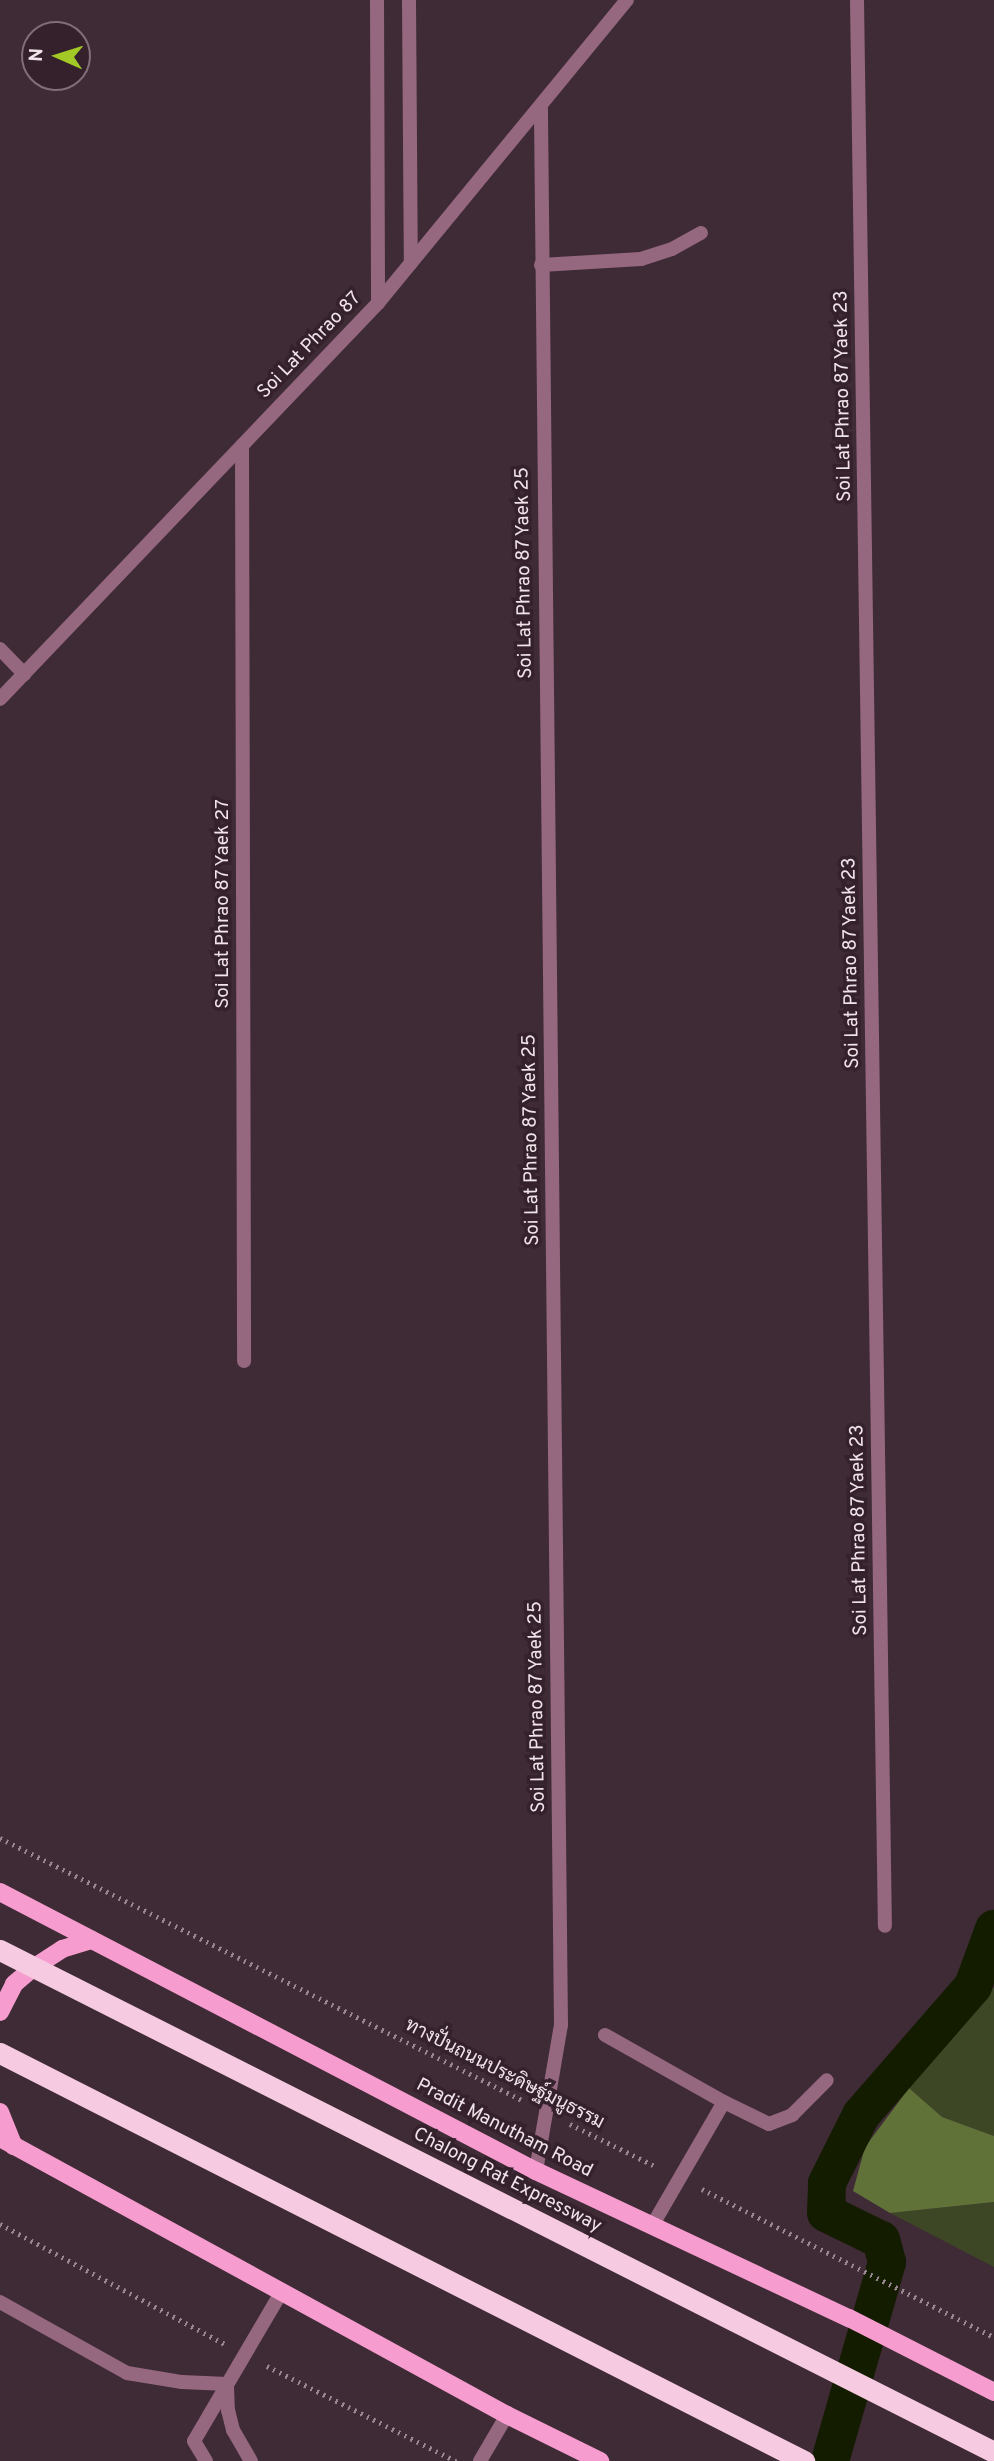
<!DOCTYPE html>
<meta charset="utf-8">
<style>
body{margin:0}
#map{position:relative;width:994px;height:2461px;overflow:hidden;background:#3f2b36;font-family:Overpass,Sarabun,sans-serif}
div>[style]{position:absolute}
[style*='--x']{left:calc(var(--x)*1px);top:calc(var(--y)*1px);width:calc(var(--w)*1px);rotate:calc(var(--a)*1deg)}
.green>*{inset:0;background:#3d4725}
.forest>*{inset:0;background:#617238}
.canal>*{height:38px;margin:-19px;padding:0 19px;transform-origin:19px;border-radius:19px;background:#141c00}
.path>*{height:4.5px;margin-top:-2.25px;transform-origin:0;background:repeating-linear-gradient(90deg,#988790 0 2px,transparent 0 7px)}
.service>*{height:14px;margin:-7px;padding:0 7px;transform-origin:7px;border-radius:7px;background:#956880}
.minor>*{height:14px;margin:-7px;padding:0 7px;transform-origin:7px;border-radius:7px;background:#956880}
.tertiary>*{height:14px;margin:-7px;padding:0 7px;transform-origin:7px;border-radius:7px;background:#956880}
.primary>*{height:18px;margin:-9px;padding:0 9px;transform-origin:9px;border-radius:9px;background:#f69cce}
.motorway>*{height:21px;margin:-10.5px;padding:0 10.5px;transform-origin:10.5px;border-radius:10.5px;background:#f6cae0}
span{translate:-50% -50%;white-space:nowrap;text-align:center;line-height:1.15;-webkit-text-stroke:7px #35212c;paint-order:stroke}
.street-label{font-size:19px;color:#f0e3e9}
.north{position:absolute;left:21px;top:21px;width:70px;height:70px;box-sizing:border-box;background:#35212c;border:2px solid #806f78;border-radius:50%;rotate:273deg;font-size:19px;font-weight:700;line-height:28px;text-align:center;color:#f0e3e9}
.north::after{content:'';display:block;margin:auto;width:24px;height:32px;background:#a3c926;clip-path:polygon(50% 0,100% 100%,50% 72%,0 100%)}
</style>
<div id="map">
<div class="green">
<i style="clip-path:polygon(994px 1987px,994px 2136px,942px 2117px,909px 2088px)"></i>
<i style="clip-path:polygon(994px 2202px,994px 2267px,890px 2213px)"></i>
</div>
<div class="forest">
<i style="clip-path:polygon(909px 2088px,942px 2117px,994px 2136px,994px 2202px,890px 2213px,853px 2191px,865px 2147px)"></i>
</div>
<div class="canal">
<i style="--x:830;--y:2461;--w:207;--a:-74"></i>
<i style="--x:887;--y:2262;--w:23;--a:-105"></i>
<i style="--x:881;--y:2240;--w:61;--a:-153.9"></i>
<i style="--x:826;--y:2213;--w:30;--a:-88"></i>
<i style="--x:827;--y:2183;--w:76;--a:-63.4"></i>
<i style="--x:861;--y:2115;--w:171;--a:-49"></i>
<i style="--x:973;--y:1986;--w:61;--a:-69.8"></i>
</div>
<div class="path">
<i style="--x:0;--y:1838;--w:584;--a:26.65"></i>
<i style="--x:570;--y:2124;--w:97;--a:26.3"></i>
<i style="--x:702;--y:2189;--w:327;--a:26.9"></i>
<i style="--x:0;--y:2224;--w:255;--a:28.1"></i>
<i style="--x:267;--y:2366;--w:212;--a:26.7"></i>
</div>
<div class="service">
<i style="--x:409;--y:0;--w:263;--a:89.6"></i>
<i style="--x:0;--y:649;--w:35;--a:46"></i>
<i style="--x:605;--y:2035;--w:137;--a:29.4"></i>
<i style="--x:724;--y:2102;--w:50;--a:26.1"></i>
<i style="--x:769;--y:2124;--w:25;--a:-21"></i>
<i style="--x:792;--y:2115;--w:49;--a:-45"></i>
<i style="--x:652;--y:2226;--w:143;--a:-59.9"></i>
<i style="--x:0;--y:2302;--w:145;--a:29.2"></i>
<i style="--x:127;--y:2373;--w:56;--a:9.3"></i>
<i style="--x:182;--y:2382;--w:45;--a:2.5"></i>
<i style="--x:227;--y:2386;--w:24;--a:88"></i>
<i style="--x:228;--y:2410;--w:21;--a:76"></i>
<i style="--x:233;--y:2430;--w:36;--a:60"></i>
<i style="--x:206;--y:2461;--w:23;--a:-121"></i>
<i style="--x:194;--y:2441;--w:172;--a:-59.6"></i>
<i style="--x:480;--y:2461;--w:53;--a:-59.6"></i>
</div>
<div class="minor">
<i style="--x:377;--y:0;--w:303;--a:89.8"></i>
<i style="--x:857;--y:0;--w:1926;--a:89.17"></i>
<i style="--x:541;--y:265;--w:100;--a:-3.4"></i>
<i style="--x:641;--y:259;--w:33;--a:-18"></i>
<i style="--x:672;--y:249;--w:33;--a:-29"></i>
<i style="--x:242;--y:446;--w:915;--a:89.87"></i>
<i style="--x:536;--y:2171;--w:148;--a:-80.3"></i>
<i style="--x:561;--y:2025;--w:1919;--a:-90.6"></i>
</div>
<div class="tertiary">
<i style="--x:0;--y:699;--w:547;--a:-46.33"></i>
<i style="--x:378;--y:303;--w:392;--a:-50.6"></i>
</div>
<div class="primary">
<i style="--x:0;--y:1892;--w:604;--a:27.5"></i>
<i style="--x:536;--y:2171;--w:346;--a:25.2"></i>
<i style="--x:849;--y:2318;--w:163;--a:27"></i>
<i style="--x:0;--y:2012;--w:31;--a:-63"></i>
<i style="--x:14;--y:1984;--w:25;--a:-40"></i>
<i style="--x:33;--y:1968;--w:35;--a:-33"></i>
<i style="--x:62;--y:1949;--w:31;--a:-17"></i>
<i style="--x:0;--y:2112;--w:37;--a:68"></i>
<i style="--x:0;--y:2138;--w:578;--a:28.65"></i>
<i style="--x:507;--y:2415;--w:104;--a:26.3"></i>
</div>
<div class="motorway">
<i style="--x:0;--y:1950;--w:1114;--a:26.8"></i>
<i style="--x:0;--y:2053;--w:902;--a:26.91"></i>
</div>
<div class="street-label">
<span style="left:310px;top:346px;rotate:-46deg">Soi Lat Phrao 87</span>
<span style="left:844px;top:396px;rotate:-91deg">Soi Lat Phrao 87 Yaek 23</span>
<span style="left:525px;top:573px;rotate:-91deg">Soi Lat Phrao 87 Yaek 25</span>
<span style="left:224px;top:904px;rotate:-90deg">Soi Lat Phrao 87 Yaek 27</span>
<span style="left:852px;top:963px;rotate:-91deg">Soi Lat Phrao 87 Yaek 23</span>
<span style="left:532px;top:1140px;rotate:-91deg">Soi Lat Phrao 87 Yaek 25</span>
<span style="left:860px;top:1530px;rotate:-91deg">Soi Lat Phrao 87 Yaek 23</span>
<span style="left:538px;top:1707px;rotate:-91deg">Soi Lat Phrao 87 Yaek 25</span>
<span style="left:504px;top:2075px;rotate:27deg">ทางปั่นถนนประดิษฐ์มนูธรรม</span>
<span style="left:504px;top:2129px;rotate:27deg">Pradit Manutham Road</span>
<span style="left:507px;top:2181px;rotate:27deg">Chalong Rat Expressway</span>
</div>
<div class="north">N</div>
</div>
